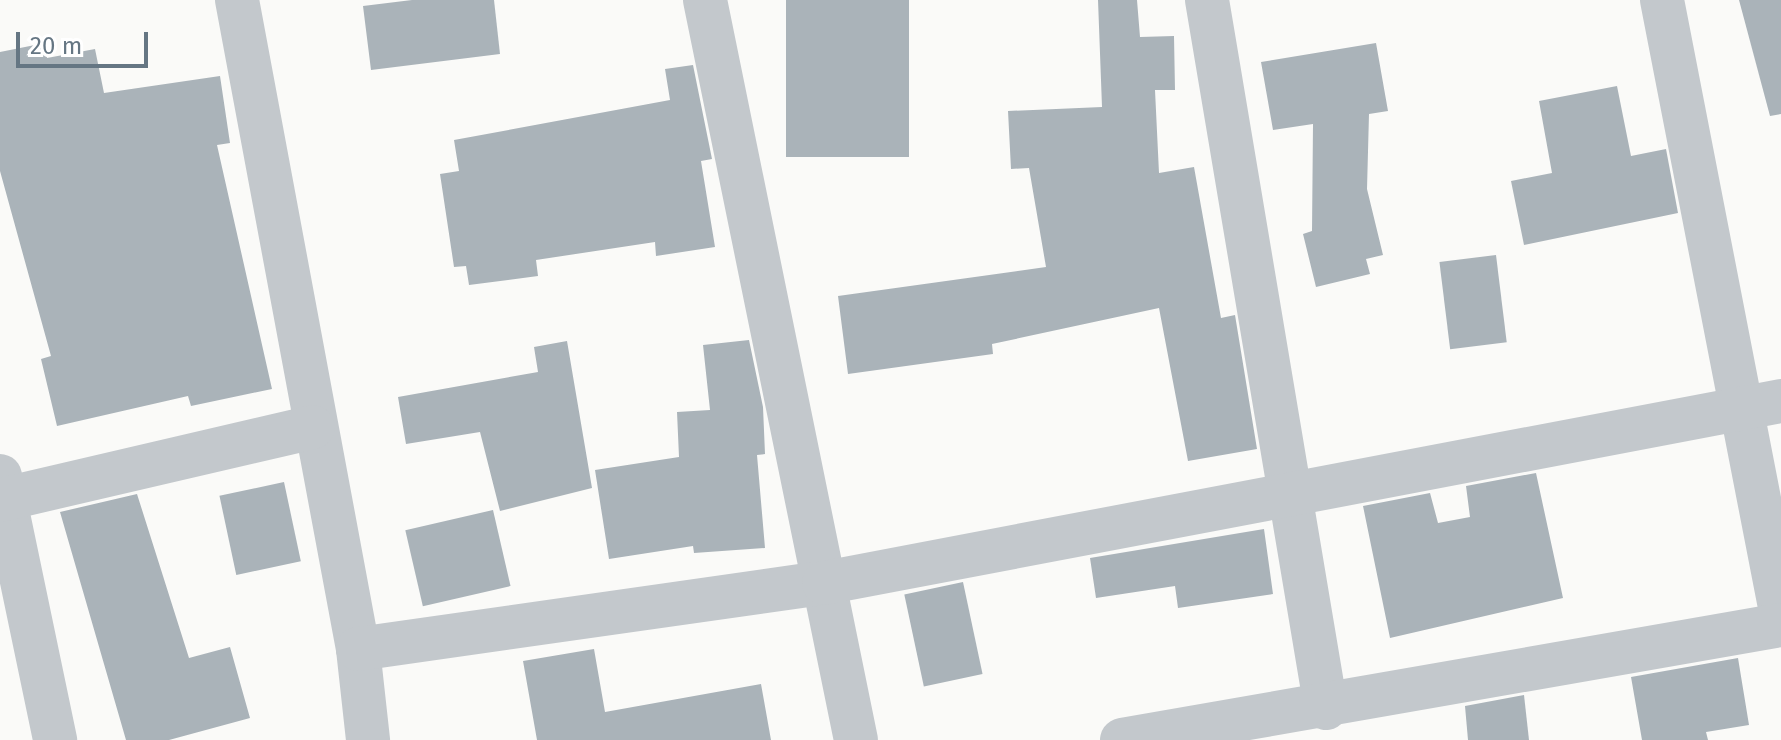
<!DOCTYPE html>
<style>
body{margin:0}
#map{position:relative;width:1781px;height:740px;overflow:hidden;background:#fafaf8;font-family:"Fira Sans",sans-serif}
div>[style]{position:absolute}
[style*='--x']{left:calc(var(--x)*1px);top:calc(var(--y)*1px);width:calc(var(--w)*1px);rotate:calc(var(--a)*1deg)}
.building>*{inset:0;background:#aab3b9;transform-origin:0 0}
.minor>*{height:44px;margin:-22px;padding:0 22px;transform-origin:22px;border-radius:22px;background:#c3c8cc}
span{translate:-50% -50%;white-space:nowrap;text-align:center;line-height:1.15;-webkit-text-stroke:8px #fff;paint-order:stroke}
.scale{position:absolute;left:16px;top:32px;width:132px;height:36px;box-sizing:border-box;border:4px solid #657683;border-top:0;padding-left:10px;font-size:24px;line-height:28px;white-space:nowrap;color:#657683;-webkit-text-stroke:6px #fff;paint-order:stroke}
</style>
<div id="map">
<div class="building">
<i style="clip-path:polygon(412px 0,494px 0,500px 54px,371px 70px,363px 6px)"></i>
<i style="left:786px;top:0;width:123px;height:157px"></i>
<i style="clip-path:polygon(1098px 0,1137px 0,1140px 37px,1174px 36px,1175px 90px,1155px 90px,1159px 173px,1194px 167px,1221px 318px,1235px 315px,1257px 449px,1188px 461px,1159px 308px,992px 344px,993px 354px,848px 374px,838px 296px,1046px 267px,1029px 168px,1011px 169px,1008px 111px,1102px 107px)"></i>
<i style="clip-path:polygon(1739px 0,1781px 0,1781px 114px,1770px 116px)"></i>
<i style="clip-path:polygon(45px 43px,47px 58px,95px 49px,104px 93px,220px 76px,230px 143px,217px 145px,272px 389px,191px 406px,188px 396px,57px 426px,41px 359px,51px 356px,0 171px,0 52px)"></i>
<i style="clip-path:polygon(1376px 43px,1388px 111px,1369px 114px,1367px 189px,1383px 255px,1366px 259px,1370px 274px,1316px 287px,1303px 234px,1312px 231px,1313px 124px,1273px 130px,1261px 62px)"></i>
<i style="clip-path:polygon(693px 65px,712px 159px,701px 161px,715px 247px,656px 256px,655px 242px,536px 260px,538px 276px,469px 285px,466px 266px,454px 267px,440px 174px,459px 171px,454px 140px,670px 100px,665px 69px)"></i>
<i style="clip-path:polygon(1617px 86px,1631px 156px,1666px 149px,1678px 213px,1524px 245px,1511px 181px,1552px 173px,1539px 101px)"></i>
<i style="left:1496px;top:255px;width:88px;height:57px;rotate:83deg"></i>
<i style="clip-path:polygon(749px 340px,763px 407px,765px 454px,757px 455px,765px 548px,694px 553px,693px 546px,609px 559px,595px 470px,679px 457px,677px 412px,710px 410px,703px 345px)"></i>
<i style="clip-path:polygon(567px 341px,592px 488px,500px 511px,480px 432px,406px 444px,398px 397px,538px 372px,534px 347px)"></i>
<i style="clip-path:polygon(1536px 473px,1563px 598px,1390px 638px,1363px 506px,1430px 493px,1438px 523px,1470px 517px,1466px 486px)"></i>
<i style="left:284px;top:482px;width:81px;height:66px;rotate:78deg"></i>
<i style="clip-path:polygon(137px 494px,189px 658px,230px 647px,250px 718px,169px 740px,126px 740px,60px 512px)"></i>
<i style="left:493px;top:510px;width:78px;height:90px;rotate:77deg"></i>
<i style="clip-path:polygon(1264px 529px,1273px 594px,1178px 608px,1175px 586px,1096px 598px,1090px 558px)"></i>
<i style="left:963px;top:582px;width:94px;height:60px;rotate:78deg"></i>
<i style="clip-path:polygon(594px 649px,605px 712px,761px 684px,771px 740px,537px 740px,523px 661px)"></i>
<i style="clip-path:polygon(1738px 658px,1749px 725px,1706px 732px,1708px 740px,1642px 740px,1631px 677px)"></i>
<i style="clip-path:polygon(1524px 695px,1529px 740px,1468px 740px,1465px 706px)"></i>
</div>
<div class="minor">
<i style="--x:237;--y:0;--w:660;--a:79.44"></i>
<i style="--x:358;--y:649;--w:92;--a:83.7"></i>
<i style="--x:705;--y:0;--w:755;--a:78.47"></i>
<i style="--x:1207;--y:0;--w:718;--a:80.46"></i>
<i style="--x:1662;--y:0;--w:623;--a:79"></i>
<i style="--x:0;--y:476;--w:270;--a:78.2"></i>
<i style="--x:0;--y:500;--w:321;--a:-13.1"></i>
<i style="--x:358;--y:649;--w:471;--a:-8.1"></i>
<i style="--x:824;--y:583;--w:974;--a:-10.77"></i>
<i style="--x:1122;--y:740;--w:669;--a:-9.9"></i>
</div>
<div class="scale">20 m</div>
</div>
